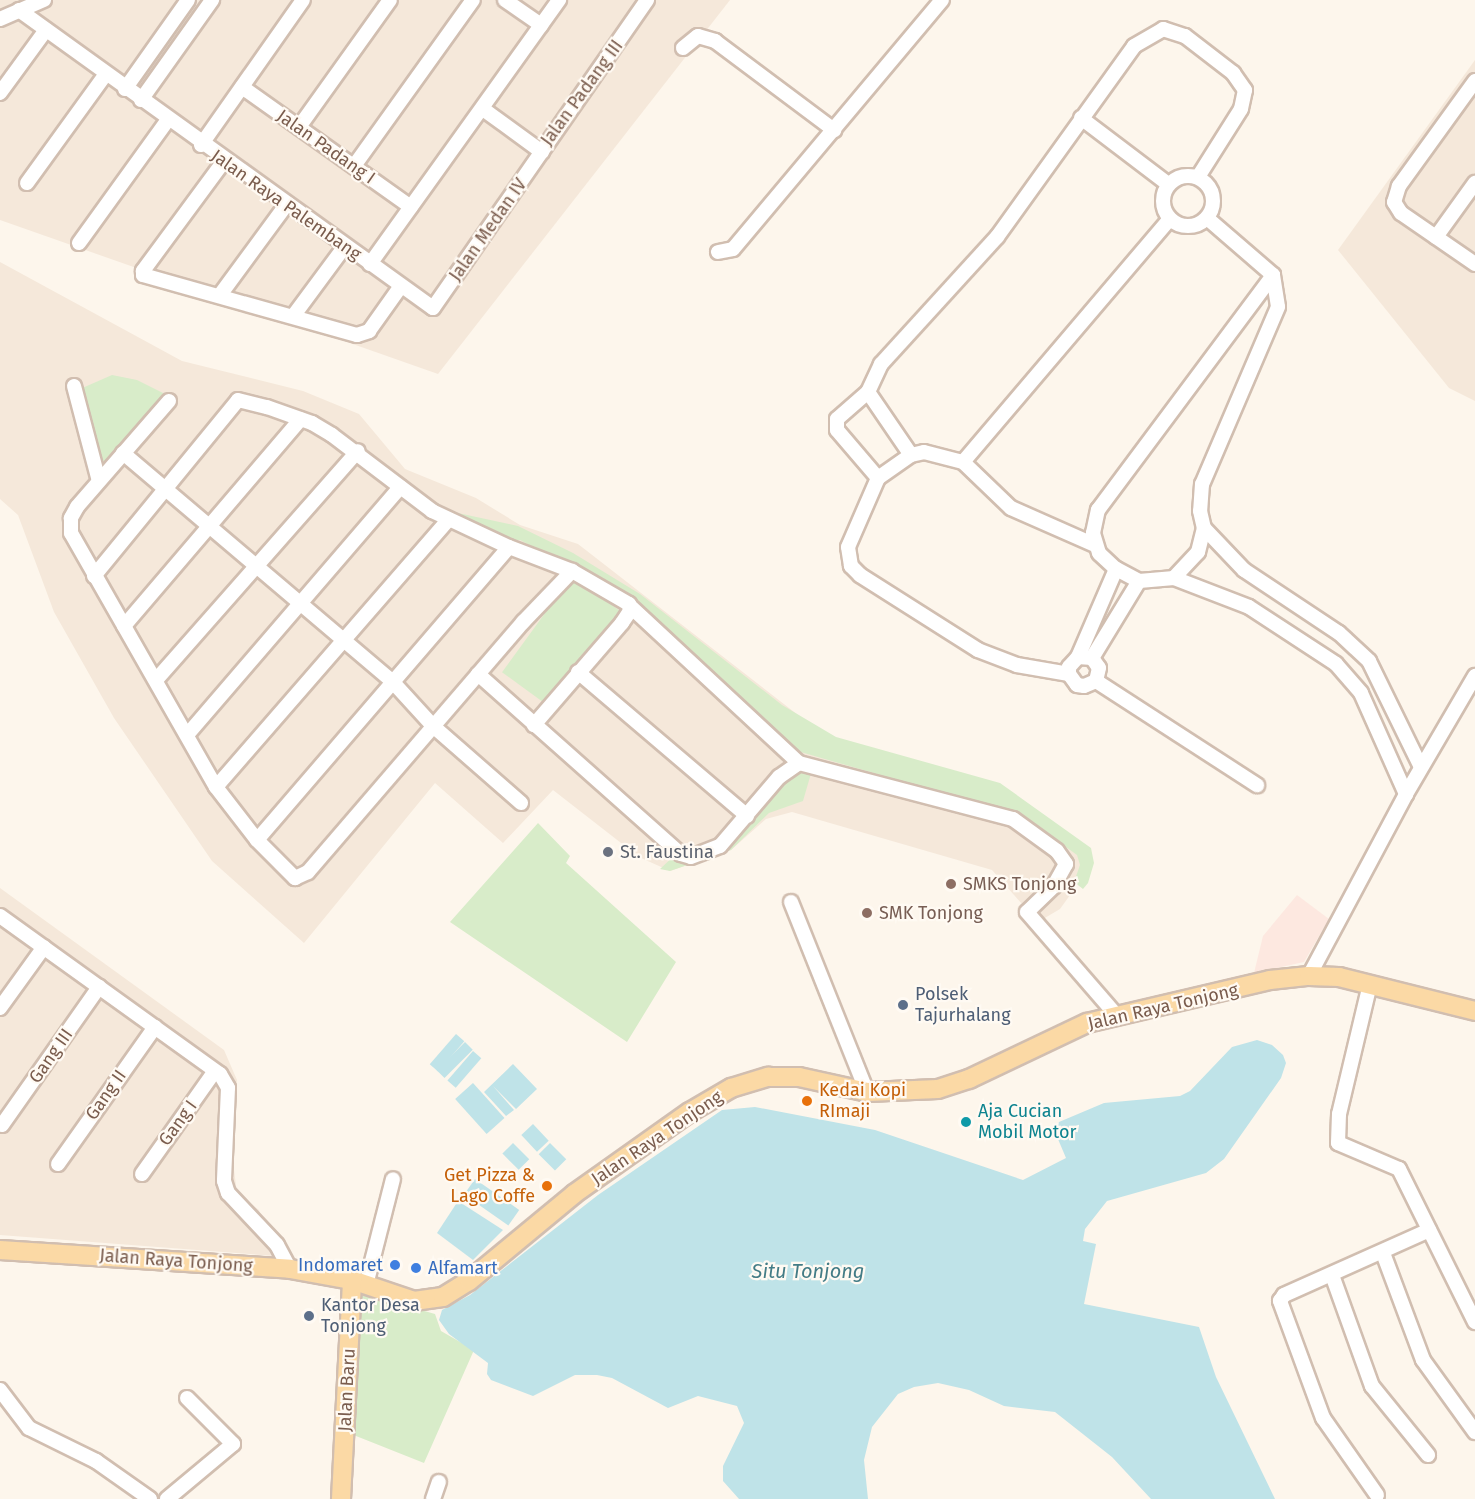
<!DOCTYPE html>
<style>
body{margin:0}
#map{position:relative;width:1475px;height:1499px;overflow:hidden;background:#fdf6ec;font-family:"Fira Sans",sans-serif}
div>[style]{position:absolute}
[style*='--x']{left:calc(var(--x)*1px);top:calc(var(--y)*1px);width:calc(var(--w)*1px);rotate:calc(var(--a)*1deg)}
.residential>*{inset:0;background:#f5e8da}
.commercial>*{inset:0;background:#fde8e0}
.green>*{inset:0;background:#d8ecc9;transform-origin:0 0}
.water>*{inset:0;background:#bfe3e8;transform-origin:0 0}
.roads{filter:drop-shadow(2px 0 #d1beb0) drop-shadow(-2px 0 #d1beb0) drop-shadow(0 2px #d1beb0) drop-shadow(0 -2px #d1beb0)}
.minor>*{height:14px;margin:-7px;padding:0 7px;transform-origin:7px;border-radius:7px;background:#fff}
.minor>.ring{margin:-7px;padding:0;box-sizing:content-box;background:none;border:14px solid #fff;border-radius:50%}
.major>*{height:18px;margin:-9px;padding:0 9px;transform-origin:9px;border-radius:9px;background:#fbd9a5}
.dots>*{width:16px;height:16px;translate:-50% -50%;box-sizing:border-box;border:3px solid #fffaf3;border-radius:50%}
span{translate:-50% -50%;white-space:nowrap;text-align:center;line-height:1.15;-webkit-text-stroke:4.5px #fffaf3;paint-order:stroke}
.street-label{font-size:18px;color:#7a5c4d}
.worship-label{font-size:18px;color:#5b616d}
.left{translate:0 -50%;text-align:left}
.education-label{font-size:18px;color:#785e54}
.service-label{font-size:18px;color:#4e5e75}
.food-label{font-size:18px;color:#c56008}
.right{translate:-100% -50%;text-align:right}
.culture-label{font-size:18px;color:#0d838f}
.shop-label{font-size:18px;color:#366cbe}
.water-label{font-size:20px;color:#437c86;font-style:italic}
</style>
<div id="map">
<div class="residential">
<i style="clip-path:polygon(0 0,730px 0,438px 374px,0 220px)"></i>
<i style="clip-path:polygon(1475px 60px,1475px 401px,1449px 388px,1338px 250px)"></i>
<i style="clip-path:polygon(0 262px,182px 361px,303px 391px,359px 414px,405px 469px,476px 498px,520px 525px,578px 544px,807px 722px,818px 756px,1026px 810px,1080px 853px,1083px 877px,1060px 909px,1038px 922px,992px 870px,792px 812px,766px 819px,731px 850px,670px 871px,639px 857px,553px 790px,503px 843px,435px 783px,304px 943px,212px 861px,114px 718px,54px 612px,18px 515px,0 499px)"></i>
<i style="clip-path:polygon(0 888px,224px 1050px,237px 1080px,230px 1139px,237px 1193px,259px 1210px,275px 1256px,0 1235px)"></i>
</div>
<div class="commercial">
<i style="clip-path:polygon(1297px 895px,1329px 919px,1304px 962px,1254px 973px,1263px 936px)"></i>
</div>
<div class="green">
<i style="clip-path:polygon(112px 375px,137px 380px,165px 394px,100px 468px,80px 389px)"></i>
<i style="clip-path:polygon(444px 510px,518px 526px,573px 553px,640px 594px,782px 705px,836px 737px,1000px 783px,1091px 848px,1094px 863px,1088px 883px,1083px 889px,1074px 882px,1080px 865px,1077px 855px,1023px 816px,797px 751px,580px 572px,520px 540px,504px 542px)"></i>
<i style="left:572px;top:576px;width:62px;height:119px;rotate:36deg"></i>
<i style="clip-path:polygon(798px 769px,812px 770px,803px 801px,769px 813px,731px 850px,670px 871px,660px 869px,676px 854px,725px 846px)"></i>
<i style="clip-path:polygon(538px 823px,570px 856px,566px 863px,676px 962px,627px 1042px,450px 922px)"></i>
<i style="clip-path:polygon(358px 1292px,435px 1314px,441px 1331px,474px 1350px,424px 1463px,351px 1434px)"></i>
</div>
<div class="water">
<i style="left:456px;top:1034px;width:11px;height:40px;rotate:41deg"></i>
<i style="clip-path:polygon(1257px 1040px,1272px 1045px,1283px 1055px,1286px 1063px,1281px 1078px,1224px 1159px,1206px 1173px,1107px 1201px,1085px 1229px,1083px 1241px,1096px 1244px,1084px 1304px,1199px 1327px,1216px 1377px,1275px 1499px,1151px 1499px,1112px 1457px,1055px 1412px,1004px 1406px,969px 1390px,938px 1383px,914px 1387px,898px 1394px,872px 1427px,864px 1460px,868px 1499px,739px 1499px,723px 1481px,723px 1466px,744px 1423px,737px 1406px,698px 1396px,668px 1408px,612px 1378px,597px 1375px,575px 1375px,533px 1396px,491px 1380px,487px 1374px,488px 1363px,449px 1334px,439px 1320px,442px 1310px,470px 1295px,598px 1195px,722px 1110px,755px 1107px,875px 1130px,1023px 1180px,1066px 1158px,1055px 1132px,1059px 1122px,1104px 1103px,1180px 1096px,1190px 1091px,1232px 1047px)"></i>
<i style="left:465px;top:1042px;width:11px;height:40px;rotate:45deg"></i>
<i style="left:473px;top:1051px;width:11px;height:39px;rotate:41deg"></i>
<i style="clip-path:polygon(513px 1064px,537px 1089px,516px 1109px,493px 1086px,514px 1110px,506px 1116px,484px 1092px)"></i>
<i style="left:473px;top:1083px;width:47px;height:24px;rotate:48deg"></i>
<i style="left:533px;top:1124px;width:23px;height:16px;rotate:47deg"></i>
<i style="left:513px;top:1143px;width:23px;height:15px;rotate:45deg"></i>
<i style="left:550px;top:1143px;width:23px;height:16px;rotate:45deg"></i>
<i style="left:475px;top:1179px;width:54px;height:19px;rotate:35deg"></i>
<i style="clip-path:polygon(458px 1201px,503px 1230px,473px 1260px,437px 1233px)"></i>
</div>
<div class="roads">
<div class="minor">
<i style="--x:505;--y:0;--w:44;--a:34.8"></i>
<i style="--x:19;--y:10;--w:510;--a:35.75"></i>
<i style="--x:433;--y:308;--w:375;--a:-55.2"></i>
<i style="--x:0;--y:19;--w:48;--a:-23.4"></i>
<i style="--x:683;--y:48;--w:19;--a:-39"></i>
<i style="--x:698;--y:36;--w:18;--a:16"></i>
<i style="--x:715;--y:41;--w:149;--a:36.8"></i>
<i style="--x:1475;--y:81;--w:130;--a:125.9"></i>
<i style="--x:1399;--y:186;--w:17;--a:107"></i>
<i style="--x:1394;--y:202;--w:13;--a:58"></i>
<i style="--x:1401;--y:213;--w:90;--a:34.6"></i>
<i style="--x:242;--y:87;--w:207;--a:35.4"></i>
<i style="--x:125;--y:89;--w:109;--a:-54.7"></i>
<i style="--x:0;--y:93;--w:78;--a:-53.9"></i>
<i style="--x:141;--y:100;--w:123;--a:-54.6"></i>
<i style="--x:483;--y:109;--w:73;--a:36.1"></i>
<i style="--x:1081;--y:118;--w:109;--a:37.2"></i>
<i style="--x:299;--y:127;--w:156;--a:-54.4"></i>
<i style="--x:201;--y:145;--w:177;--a:-54.9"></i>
<i style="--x:224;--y:161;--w:137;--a:126.4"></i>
<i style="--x:143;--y:271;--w:4;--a:90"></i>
<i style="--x:143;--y:275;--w:222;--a:15.7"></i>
<i style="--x:357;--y:335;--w:13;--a:-18"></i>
<i style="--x:369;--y:331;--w:55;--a:-54.6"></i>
<i style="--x:354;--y:166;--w:204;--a:-54.4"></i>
<i class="ring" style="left:1163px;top:176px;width:36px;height:36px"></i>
<i style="--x:27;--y:183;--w:135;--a:-54.1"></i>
<i style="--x:1207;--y:218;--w:87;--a:40.8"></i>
<i style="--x:1273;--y:275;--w:32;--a:81"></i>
<i style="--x:1278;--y:307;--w:193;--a:113.2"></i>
<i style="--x:1202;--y:484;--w:27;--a:94"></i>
<i style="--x:1200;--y:511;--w:17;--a:77"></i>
<i style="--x:1204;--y:528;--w:25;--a:104"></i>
<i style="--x:1198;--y:552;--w:35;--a:133"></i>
<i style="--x:1174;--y:578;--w:35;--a:175"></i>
<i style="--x:1139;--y:581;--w:26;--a:-152"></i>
<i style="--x:1116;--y:569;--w:23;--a:-137"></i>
<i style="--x:1099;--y:553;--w:21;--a:-107"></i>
<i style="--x:1093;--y:533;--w:24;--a:-78"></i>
<i style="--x:1098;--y:510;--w:293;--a:-53.3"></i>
<i style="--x:1436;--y:237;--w:67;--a:-54.2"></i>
<i style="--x:79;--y:243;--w:150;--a:-54.2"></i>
<i style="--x:718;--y:252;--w:15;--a:-11"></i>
<i style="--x:733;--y:249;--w:325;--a:-50"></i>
<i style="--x:370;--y:264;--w:325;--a:-54.4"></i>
<i style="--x:220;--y:295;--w:112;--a:-53.7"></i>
<i style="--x:294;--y:315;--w:86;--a:-53.5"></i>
<i style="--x:74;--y:386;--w:98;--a:75.3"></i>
<i style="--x:868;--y:392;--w:76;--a:55.7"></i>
<i style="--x:169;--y:401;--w:140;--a:131"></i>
<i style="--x:77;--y:507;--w:13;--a:119"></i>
<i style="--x:71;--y:518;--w:15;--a:90"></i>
<i style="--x:71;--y:533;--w:292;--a:60.3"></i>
<i style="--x:216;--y:787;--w:67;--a:52.3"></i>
<i style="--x:257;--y:840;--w:54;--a:45"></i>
<i style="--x:295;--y:878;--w:14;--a:-25"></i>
<i style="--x:308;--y:872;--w:330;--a:-49.3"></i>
<i style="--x:523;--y:622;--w:71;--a:-46.1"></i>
<i style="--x:123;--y:453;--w:351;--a:40.3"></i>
<i style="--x:391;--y:680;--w:62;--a:47.6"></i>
<i style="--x:433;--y:726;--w:117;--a:41.2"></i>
<i style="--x:963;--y:462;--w:319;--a:-49.6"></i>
<i style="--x:878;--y:478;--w:63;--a:-130.5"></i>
<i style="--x:837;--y:430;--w:11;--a:-90"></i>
<i style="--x:837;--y:419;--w:41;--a:-41.1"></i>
<i style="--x:868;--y:392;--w:31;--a:-65"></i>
<i style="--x:881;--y:364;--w:172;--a:-47.6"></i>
<i style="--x:997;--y:237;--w:235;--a:-54.3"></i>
<i style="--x:1134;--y:46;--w:34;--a:-30"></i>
<i style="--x:1163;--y:29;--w:23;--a:18"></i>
<i style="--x:1185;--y:36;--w:61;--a:37.6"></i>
<i style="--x:1233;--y:73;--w:21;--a:55"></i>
<i style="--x:1245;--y:90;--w:19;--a:102"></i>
<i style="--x:1241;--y:109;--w:80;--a:122.3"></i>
<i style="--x:1204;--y:528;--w:58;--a:46.4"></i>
<i style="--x:1244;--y:570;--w:114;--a:33.6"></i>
<i style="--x:1339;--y:633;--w:41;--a:43"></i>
<i style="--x:1369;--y:661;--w:118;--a:63.9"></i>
<i style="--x:94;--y:576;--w:227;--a:-50.7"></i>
<i style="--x:238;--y:400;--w:30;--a:14"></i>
<i style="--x:267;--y:407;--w:48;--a:19.6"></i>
<i style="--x:312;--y:423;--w:23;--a:31"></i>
<i style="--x:332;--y:435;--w:126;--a:37.2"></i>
<i style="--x:432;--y:511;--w:85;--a:25.1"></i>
<i style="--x:509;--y:547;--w:67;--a:20.9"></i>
<i style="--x:572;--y:571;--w:66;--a:30.1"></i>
<i style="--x:629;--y:604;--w:7;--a:82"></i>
<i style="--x:630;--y:611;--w:14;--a:124"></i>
<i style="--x:622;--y:623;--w:135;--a:130.8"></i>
<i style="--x:1174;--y:578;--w:80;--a:21.1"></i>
<i style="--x:1249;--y:607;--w:104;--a:33.2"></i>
<i style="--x:1336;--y:664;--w:38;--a:49"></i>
<i style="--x:1361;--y:693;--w:111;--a:66"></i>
<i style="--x:631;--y:607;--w:229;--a:42.9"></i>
<i style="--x:124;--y:626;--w:272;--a:-49.5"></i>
<i style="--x:1078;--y:657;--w:96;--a:-66.6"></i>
<i style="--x:1092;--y:658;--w:90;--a:-58.6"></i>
<i style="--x:578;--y:672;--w:222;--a:40.4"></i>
<i style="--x:478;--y:674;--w:271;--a:41.6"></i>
<i style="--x:681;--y:854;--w:10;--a:17"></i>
<i style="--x:691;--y:857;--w:31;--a:-21"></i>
<i style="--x:720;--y:846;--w:91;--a:-49.5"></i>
<i style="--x:779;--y:777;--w:24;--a:-35"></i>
<i style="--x:799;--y:763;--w:221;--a:14.7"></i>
<i style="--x:1013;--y:819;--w:54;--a:36"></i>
<i style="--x:1057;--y:851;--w:16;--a:55"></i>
<i style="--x:1066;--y:864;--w:26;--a:119"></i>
<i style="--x:1053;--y:887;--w:36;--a:136"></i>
<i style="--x:1027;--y:912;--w:138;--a:49.1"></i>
<i style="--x:1069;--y:674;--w:7;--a:-90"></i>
<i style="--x:1069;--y:667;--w:13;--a:-48"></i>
<i style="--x:1078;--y:657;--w:14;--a:4"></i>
<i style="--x:1092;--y:658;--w:12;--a:55"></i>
<i style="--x:1099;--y:668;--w:13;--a:103"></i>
<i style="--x:1096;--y:681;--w:13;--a:157"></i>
<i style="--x:1084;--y:686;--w:7;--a:-172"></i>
<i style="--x:1077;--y:685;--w:14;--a:-126"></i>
<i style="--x:1069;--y:674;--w:53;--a:-170.2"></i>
<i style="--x:1017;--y:665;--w:42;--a:-159"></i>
<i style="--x:978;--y:650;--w:140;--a:-147.6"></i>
<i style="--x:860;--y:575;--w:13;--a:-135"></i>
<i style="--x:851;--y:566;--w:19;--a:-99"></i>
<i style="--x:848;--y:547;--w:75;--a:-66.5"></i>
<i style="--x:878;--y:478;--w:40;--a:-34.9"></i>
<i style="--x:911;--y:455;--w:13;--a:-13"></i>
<i style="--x:924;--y:452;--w:40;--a:14.4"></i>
<i style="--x:963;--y:462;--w:66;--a:43.8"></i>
<i style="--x:1011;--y:508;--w:92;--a:23.8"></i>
<i style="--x:156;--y:680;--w:305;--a:-48.6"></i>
<i style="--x:1096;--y:681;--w:192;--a:32.9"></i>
<i style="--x:187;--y:735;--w:327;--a:-49.3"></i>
<i style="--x:216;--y:787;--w:354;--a:-49"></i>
<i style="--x:257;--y:840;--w:386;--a:-49.3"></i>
<i style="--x:791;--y:902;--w:205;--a:68.2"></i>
<i style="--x:0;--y:916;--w:271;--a:35.7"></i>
<i style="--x:220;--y:1074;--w:16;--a:60"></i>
<i style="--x:228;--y:1088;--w:93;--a:92.5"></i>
<i style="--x:224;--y:1181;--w:13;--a:72"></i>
<i style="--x:228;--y:1193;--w:71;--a:46.7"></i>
<i style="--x:277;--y:1245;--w:27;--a:62"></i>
<i style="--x:1309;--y:976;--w:206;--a:-61.9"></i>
<i style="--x:1406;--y:794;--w:137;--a:-59.7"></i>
<i style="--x:1370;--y:984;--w:134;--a:103.4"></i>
<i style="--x:1339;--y:1114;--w:29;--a:92"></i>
<i style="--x:1338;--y:1143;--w:66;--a:23.1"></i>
<i style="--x:1399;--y:1169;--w:171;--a:63.6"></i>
<i style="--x:0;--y:1008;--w:75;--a:-54.2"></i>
<i style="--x:2;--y:1125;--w:169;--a:-54.9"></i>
<i style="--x:58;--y:1164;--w:168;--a:-54.7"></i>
<i style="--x:142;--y:1174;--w:126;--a:-54.7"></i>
<i style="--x:1383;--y:1253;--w:114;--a:69.5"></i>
<i style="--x:1423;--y:1360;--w:89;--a:54.2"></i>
<i style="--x:1332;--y:1275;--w:118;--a:70.2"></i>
<i style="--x:1372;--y:1386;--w:89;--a:50.9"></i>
<i style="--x:366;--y:1285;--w:109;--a:-75.7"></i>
<i style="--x:0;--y:1390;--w:48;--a:52.7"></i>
<i style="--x:29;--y:1428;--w:75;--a:26.2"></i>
<i style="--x:96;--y:1461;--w:66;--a:35.1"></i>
<i style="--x:1377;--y:1495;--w:94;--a:-125"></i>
<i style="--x:1323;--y:1418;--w:125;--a:-110.2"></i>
<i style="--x:1280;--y:1301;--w:7;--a:-56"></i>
<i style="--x:1284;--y:1295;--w:159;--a:-24.1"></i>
<i style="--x:167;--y:1499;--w:86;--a:-39.8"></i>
<i style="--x:233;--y:1444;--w:65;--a:-135"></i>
<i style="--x:433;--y:1499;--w:18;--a:-71"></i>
</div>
<div class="major">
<i style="--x:0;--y:1250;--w:291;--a:3.7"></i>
<i style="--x:290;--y:1269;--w:63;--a:10.1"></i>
<i style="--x:352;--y:1280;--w:65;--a:18.7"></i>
<i style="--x:414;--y:1301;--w:29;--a:-8"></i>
<i style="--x:443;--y:1297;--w:31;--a:-32"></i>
<i style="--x:469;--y:1281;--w:136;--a:-39.6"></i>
<i style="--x:574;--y:1194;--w:142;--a:-35.3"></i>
<i style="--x:690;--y:1112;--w:48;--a:-30.3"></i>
<i style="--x:731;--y:1088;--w:39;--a:-17"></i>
<i style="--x:768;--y:1077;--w:31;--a:0"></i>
<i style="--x:799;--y:1077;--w:70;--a:12.4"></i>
<i style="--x:867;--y:1092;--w:71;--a:-2.4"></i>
<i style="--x:938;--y:1089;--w:33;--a:-18"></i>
<i style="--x:969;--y:1079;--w:131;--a:-25.4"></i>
<i style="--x:1087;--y:1023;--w:188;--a:-13.2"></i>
<i style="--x:1270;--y:980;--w:39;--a:-6"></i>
<i style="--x:1309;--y:976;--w:30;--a:2"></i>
<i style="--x:1339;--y:977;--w:140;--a:14"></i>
<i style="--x:341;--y:1499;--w:219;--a:-87.1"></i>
</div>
</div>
<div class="dots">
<i style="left:608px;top:852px;background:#6b7280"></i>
<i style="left:951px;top:884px;background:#8d6e63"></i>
<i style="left:867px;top:913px;background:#8d6e63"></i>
<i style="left:903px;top:1005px;background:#5c6f8a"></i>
<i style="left:807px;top:1101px;background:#e8710a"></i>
<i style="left:966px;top:1122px;background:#0f9aa8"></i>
<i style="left:547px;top:1186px;background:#e8710a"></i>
<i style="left:395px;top:1265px;background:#3f7fe0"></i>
<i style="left:416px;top:1268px;background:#3f7fe0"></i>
<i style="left:309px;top:1316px;background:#5c6f8a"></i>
</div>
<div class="street-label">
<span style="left:582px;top:93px;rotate:-54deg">Jalan Padang III</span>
<span style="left:326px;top:147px;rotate:35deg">Jalan Padang I</span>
<span style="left:286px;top:205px;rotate:35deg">Jalan Raya Palembang</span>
<span style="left:488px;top:230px;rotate:-55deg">Jalan Medan IV</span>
<span style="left:1163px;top:1007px;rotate:-13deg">Jalan Raya Tonjong</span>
<span style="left:51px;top:1056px;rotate:-55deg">Gang III</span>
<span style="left:106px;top:1095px;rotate:-55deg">Gang II</span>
<span style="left:178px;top:1123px;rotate:-54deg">Gang I</span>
<span style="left:657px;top:1138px;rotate:-34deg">Jalan Raya Tonjong</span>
<span style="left:176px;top:1261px;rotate:4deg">Jalan Raya Tonjong</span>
<span style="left:347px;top:1390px;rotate:-87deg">Jalan Baru</span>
</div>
<div class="worship-label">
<span class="left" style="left:620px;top:852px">St. Faustina</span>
</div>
<div class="education-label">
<span class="left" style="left:963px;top:884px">SMKS Tonjong</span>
<span class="left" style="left:879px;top:913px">SMK Tonjong</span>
</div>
<div class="service-label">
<span class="left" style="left:915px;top:1005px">Polsek<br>Tajurhalang</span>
<span class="left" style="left:321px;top:1316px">Kantor Desa<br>Tonjong</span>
</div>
<div class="food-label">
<span class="left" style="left:819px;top:1101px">Kedai Kopi<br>RImaji</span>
<span class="right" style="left:535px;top:1186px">Get Pizza &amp;<br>Lago Coffe</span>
</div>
<div class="culture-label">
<span class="left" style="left:978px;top:1122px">Aja Cucian<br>Mobil Motor</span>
</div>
<div class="shop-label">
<span class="right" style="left:383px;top:1265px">Indomaret</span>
<span class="left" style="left:428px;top:1268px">Alfamart</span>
</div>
<div class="water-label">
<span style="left:808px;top:1271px">Situ Tonjong</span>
</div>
</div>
